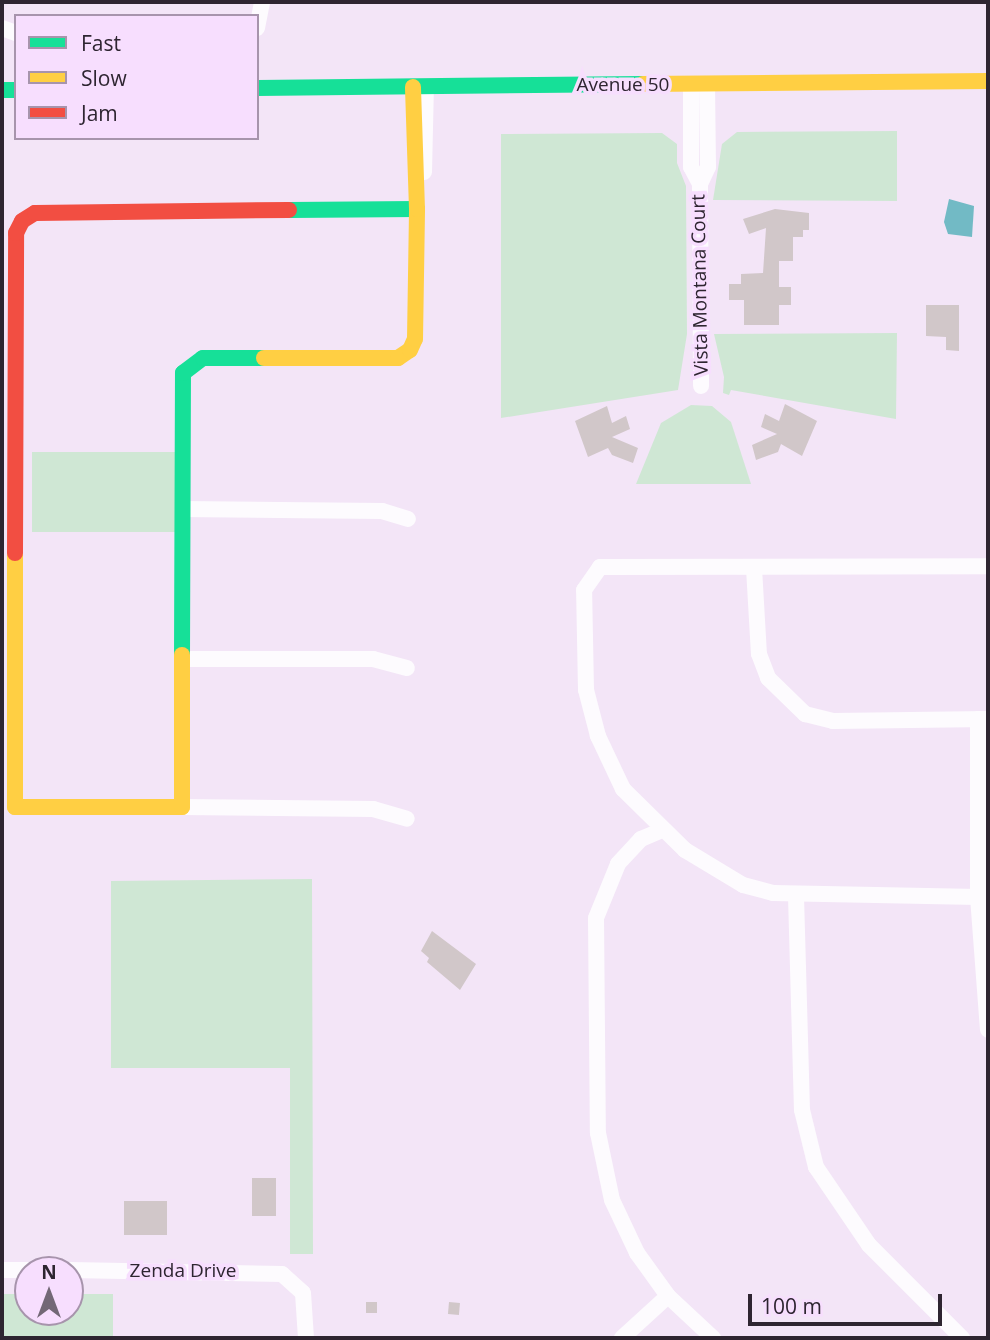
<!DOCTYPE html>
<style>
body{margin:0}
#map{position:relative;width:990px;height:1340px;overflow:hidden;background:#f3e5f7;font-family:"Open Sans",sans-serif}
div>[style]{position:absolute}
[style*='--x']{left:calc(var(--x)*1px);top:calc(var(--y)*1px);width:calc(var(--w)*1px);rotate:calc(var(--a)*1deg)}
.green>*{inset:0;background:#cfe7d4;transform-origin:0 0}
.water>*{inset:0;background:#72bac5}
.building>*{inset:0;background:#d1c7c9;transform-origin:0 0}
.street>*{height:16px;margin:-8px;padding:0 8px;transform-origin:8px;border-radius:8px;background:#fdfbfe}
.fast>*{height:16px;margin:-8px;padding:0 8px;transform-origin:8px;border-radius:8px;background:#16e098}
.slow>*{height:16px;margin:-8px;padding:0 8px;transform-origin:8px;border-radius:8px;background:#ffcf43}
.jam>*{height:16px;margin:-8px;padding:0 8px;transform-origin:8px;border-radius:8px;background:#f24e42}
span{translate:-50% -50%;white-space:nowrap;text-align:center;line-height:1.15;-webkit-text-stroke:7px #f7defe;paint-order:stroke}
.street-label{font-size:19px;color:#2e2531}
.frame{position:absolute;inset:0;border:4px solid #2e2531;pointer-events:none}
.legend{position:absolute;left:14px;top:14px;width:245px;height:126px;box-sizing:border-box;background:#f7defe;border:2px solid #a794ac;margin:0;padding:9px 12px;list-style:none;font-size:21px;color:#2e2531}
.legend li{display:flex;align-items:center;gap:14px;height:35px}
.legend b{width:35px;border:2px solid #a794ac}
.north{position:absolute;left:14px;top:1256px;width:70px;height:70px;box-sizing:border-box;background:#f7defe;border:2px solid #a794ac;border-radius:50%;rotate:0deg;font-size:19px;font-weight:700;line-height:28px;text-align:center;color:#2e2531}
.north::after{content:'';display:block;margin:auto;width:24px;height:32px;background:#736876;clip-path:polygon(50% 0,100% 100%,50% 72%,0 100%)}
.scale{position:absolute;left:748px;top:1294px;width:194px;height:32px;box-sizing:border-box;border:4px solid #2e2531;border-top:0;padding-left:9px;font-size:21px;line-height:24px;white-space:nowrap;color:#2e2531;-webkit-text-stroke:5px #f7defe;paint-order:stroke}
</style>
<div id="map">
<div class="green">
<i style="clip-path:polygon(897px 131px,897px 201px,713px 200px,722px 144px,737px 132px)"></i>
<i style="clip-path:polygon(662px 133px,677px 144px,677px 163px,686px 186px,687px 334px,678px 390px,501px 418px,501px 134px)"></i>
<i style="clip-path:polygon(897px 333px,896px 419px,731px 390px,729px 395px,723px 393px,724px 377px,714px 334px)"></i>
<i style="clip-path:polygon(691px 405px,712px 406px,731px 422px,751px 484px,636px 484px,661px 423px)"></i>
<i style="left:175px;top:452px;width:80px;height:143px;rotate:90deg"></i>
<i style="clip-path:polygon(312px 879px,313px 1254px,290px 1254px,290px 1068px,111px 1068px,111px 881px)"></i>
<i style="clip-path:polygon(2px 1294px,28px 1294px,28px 1312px,70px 1312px,70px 1294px,113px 1294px,113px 1338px,2px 1338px)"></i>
</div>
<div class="water">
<i style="clip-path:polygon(949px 199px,974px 206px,972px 237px,948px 234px,944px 222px)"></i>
</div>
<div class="building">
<i style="clip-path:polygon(775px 209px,809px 213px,809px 230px,803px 230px,803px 237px,793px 237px,793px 261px,779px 261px,779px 287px,791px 287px,791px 305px,779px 305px,779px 325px,744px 325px,744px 300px,729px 300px,729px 284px,741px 284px,741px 274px,763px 273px,766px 228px,749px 234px,743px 219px)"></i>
<i style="clip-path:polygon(926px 305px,959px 305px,959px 351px,946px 350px,946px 337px,926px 336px)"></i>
<i style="clip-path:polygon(785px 404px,817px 421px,802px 456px,781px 444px,778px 452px,756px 460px,752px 445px,777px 434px,761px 427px,765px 414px,779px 421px)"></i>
<i style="clip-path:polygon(607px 406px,612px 423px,626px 416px,630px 429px,612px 437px,638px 448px,633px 463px,612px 455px,608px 448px,588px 457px,575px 421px)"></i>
<i style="clip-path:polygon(432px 931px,476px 964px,460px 990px,427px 962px,429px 958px,421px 951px)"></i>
<i style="left:252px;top:1178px;width:24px;height:38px"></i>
<i style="left:124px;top:1201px;width:43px;height:34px"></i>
<i style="left:366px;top:1302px;width:11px;height:11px"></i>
<i style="left:449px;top:1302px;width:11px;height:12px;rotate:5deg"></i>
</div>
<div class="street">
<i style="--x:2;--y:28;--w:15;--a:20"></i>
<i style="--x:257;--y:28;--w:26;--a:-79"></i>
<i style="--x:691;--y:85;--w:82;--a:90"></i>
<i style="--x:691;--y:167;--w:19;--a:62"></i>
<i style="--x:700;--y:184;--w:202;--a:89.7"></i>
<i style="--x:424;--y:172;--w:85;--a:-88.7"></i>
<i style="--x:700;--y:184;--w:19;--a:-65"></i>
<i style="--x:708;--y:167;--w:82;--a:-90.7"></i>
<i style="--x:183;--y:509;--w:199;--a:0.6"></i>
<i style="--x:382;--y:511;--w:27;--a:17"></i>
<i style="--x:754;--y:568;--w:86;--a:86.7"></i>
<i style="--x:759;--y:654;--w:26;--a:69"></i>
<i style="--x:768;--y:678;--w:52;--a:44.2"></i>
<i style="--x:805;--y:714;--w:29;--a:14"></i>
<i style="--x:833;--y:721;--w:155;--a:-0.7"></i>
<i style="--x:182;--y:659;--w:191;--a:0"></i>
<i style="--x:373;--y:659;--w:35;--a:15"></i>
<i style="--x:978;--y:719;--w:178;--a:90"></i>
<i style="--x:978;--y:897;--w:133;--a:85.7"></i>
<i style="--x:182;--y:807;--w:191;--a:0.6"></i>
<i style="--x:373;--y:809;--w:35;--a:16"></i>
<i style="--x:660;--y:831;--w:21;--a:157"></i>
<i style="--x:641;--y:839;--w:34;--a:133"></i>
<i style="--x:618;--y:864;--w:58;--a:112.2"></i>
<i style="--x:596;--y:918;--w:215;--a:89.5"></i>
<i style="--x:598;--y:1133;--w:68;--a:78.2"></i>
<i style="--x:612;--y:1200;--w:59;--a:64.7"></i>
<i style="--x:637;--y:1253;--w:53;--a:54.2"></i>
<i style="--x:668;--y:1296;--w:62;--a:43"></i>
<i style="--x:796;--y:896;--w:214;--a:88.4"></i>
<i style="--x:802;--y:1110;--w:59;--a:76.2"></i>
<i style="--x:816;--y:1167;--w:94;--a:55.8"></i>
<i style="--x:869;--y:1245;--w:132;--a:45"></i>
<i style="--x:978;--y:897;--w:205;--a:-178.9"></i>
<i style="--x:773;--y:893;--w:31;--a:-165"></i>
<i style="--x:743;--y:885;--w:68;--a:-148.9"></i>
<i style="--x:685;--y:850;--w:87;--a:-135.5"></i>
<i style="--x:623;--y:789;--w:59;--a:-115.3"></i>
<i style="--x:598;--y:736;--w:48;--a:-104.6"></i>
<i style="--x:586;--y:690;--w:100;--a:-91.1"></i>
<i style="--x:584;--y:590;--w:28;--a:-55"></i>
<i style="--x:600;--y:567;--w:388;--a:-0.1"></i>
<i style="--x:2;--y:1270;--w:26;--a:0"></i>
<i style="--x:70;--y:1270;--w:212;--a:1.1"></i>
<i style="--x:282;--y:1274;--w:28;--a:42"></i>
<i style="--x:303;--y:1293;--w:45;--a:86.2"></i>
<i style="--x:622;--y:1338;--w:62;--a:-42.4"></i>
</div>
<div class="fast">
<i style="--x:257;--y:88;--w:386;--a:-0.6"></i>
<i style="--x:2;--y:90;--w:14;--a:0"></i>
<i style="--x:289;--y:210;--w:128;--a:-0.4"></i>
<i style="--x:182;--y:655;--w:282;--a:-89.8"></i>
<i style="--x:183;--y:373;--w:25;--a:-37"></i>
<i style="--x:203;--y:358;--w:61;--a:0"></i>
</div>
<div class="slow">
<i style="--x:643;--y:84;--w:345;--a:-0.5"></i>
<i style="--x:264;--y:358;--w:134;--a:0"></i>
<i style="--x:398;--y:358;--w:14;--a:-34"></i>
<i style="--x:410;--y:350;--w:12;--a:-66"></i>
<i style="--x:415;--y:339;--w:130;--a:-89.1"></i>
<i style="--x:417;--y:209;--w:122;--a:-91.9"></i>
<i style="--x:15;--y:553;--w:254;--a:90"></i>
<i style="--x:15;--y:807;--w:167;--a:0"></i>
<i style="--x:182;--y:807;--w:152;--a:-90"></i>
</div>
<div class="jam">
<i style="--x:15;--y:553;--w:320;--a:-89.8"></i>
<i style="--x:16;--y:233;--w:13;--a:-63"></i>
<i style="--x:22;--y:221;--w:15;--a:-32"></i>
<i style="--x:35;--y:213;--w:254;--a:-0.7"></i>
</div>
<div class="street-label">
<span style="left:623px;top:85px">Avenue 50</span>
<span style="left:700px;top:285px;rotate:-91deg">Vista Montana Court</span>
<span style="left:183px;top:1271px">Zenda Drive</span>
</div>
<div class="frame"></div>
<ul class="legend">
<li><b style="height:9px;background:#16e098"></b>Fast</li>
<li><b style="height:9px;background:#ffcf43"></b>Slow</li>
<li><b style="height:9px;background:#f24e42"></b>Jam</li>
</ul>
<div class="north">N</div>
<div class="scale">100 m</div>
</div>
